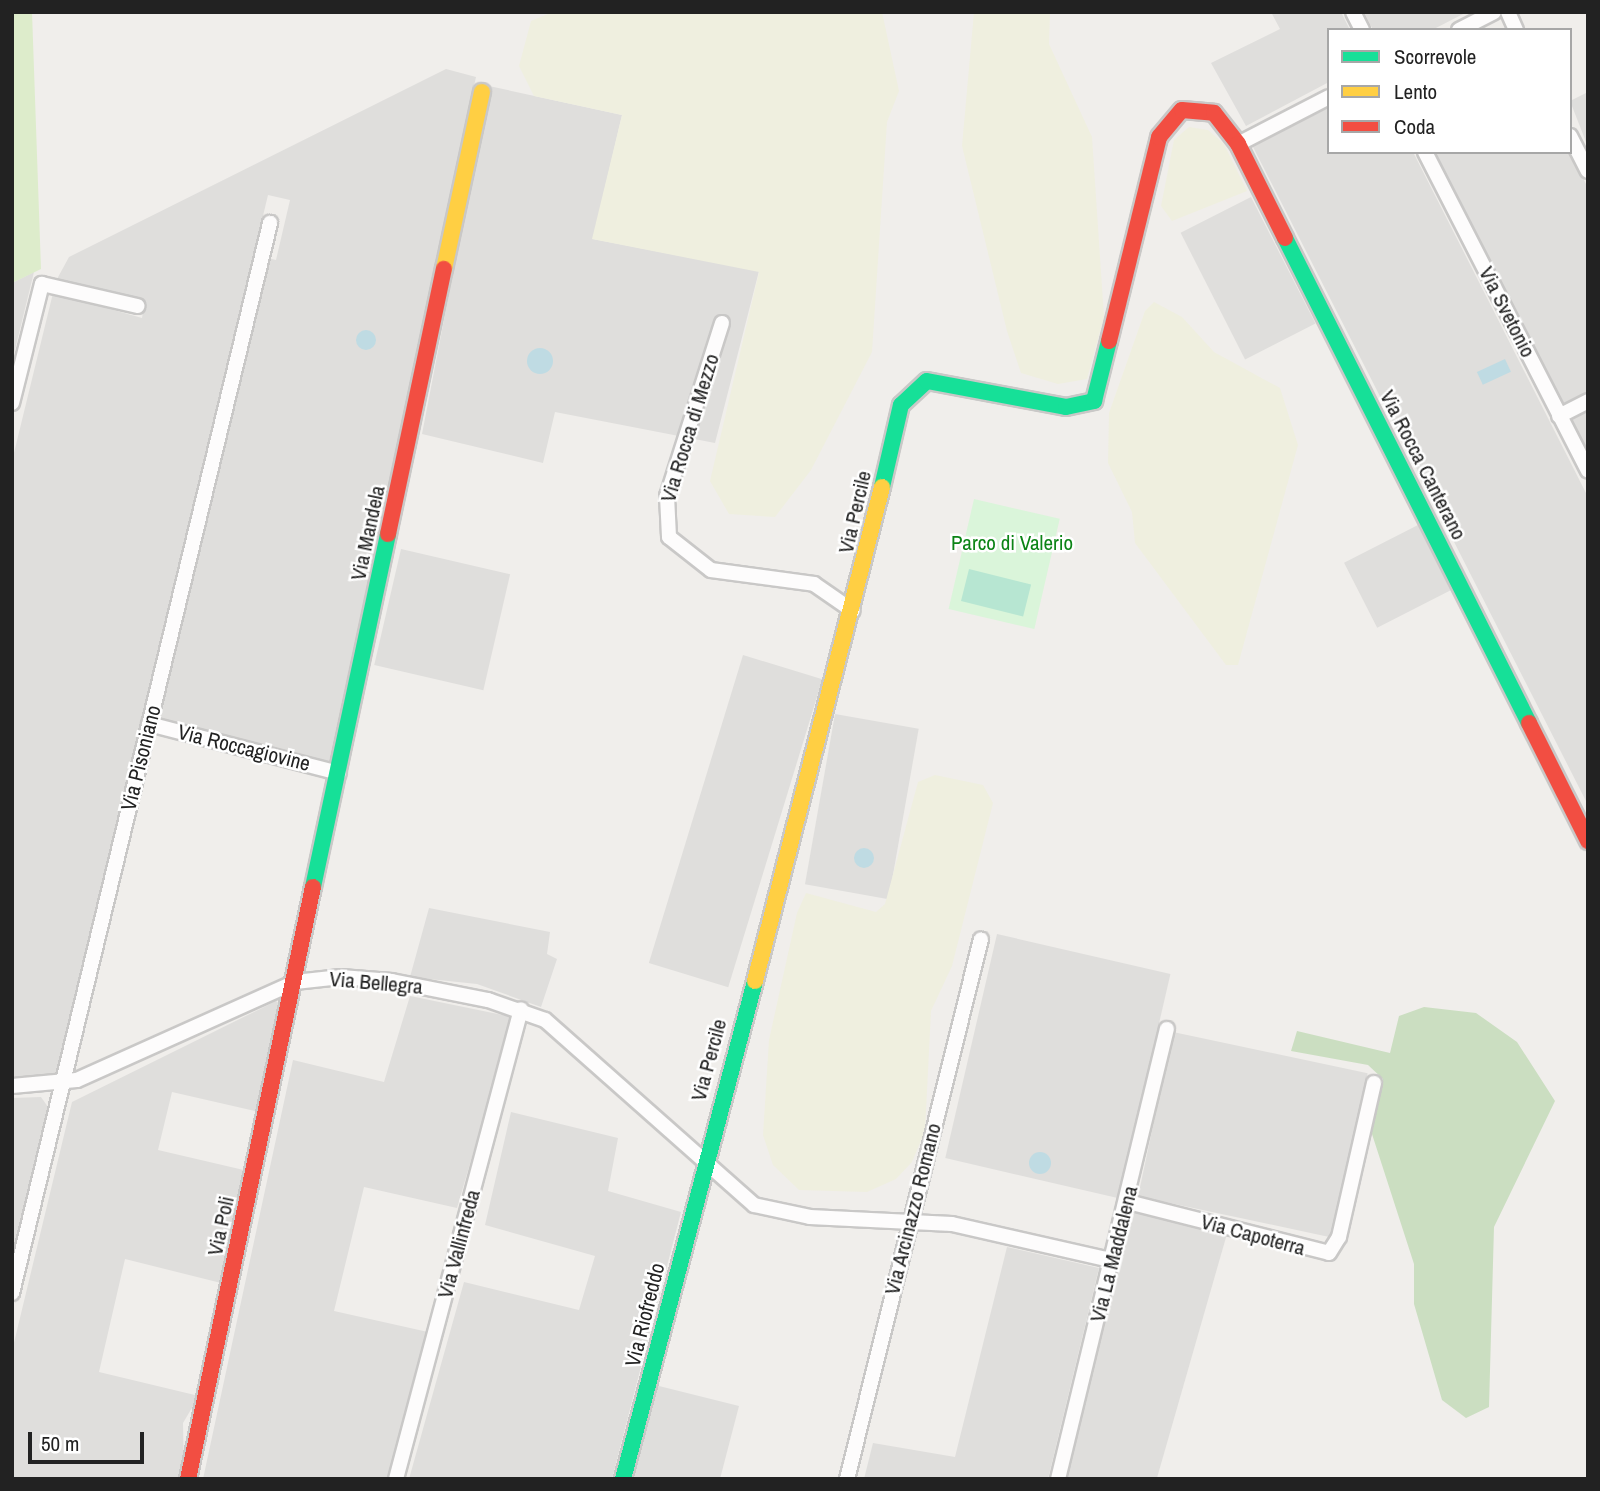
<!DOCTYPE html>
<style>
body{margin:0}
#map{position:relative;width:1600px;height:1491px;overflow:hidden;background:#f0eeeb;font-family:"Archivo Narrow",sans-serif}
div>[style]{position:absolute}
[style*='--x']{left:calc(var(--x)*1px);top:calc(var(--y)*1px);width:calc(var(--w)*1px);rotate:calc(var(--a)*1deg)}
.residential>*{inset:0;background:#dfdedc;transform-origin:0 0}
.farmland>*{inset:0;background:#efefdf}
.grass>*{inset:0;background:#ddeccb}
.forest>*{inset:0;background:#cbdec1}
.park>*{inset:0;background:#daf5da;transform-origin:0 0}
.pitch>*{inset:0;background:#b7e6d2;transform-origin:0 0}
.water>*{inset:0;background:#bfdbe3;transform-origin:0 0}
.round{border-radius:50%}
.roads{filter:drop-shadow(2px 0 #c9c8c7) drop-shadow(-2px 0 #c9c8c7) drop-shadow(0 2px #c9c8c7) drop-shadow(0 -2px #c9c8c7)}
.street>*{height:14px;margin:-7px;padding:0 7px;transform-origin:7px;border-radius:7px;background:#fdfcfc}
.fast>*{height:16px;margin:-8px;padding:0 8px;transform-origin:8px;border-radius:8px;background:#16e098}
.slow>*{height:16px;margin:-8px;padding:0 8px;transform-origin:8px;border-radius:8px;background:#ffcf43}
.jam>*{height:16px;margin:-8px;padding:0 8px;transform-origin:8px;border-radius:8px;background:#f24e42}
span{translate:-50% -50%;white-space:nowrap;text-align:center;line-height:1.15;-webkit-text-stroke:5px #fff;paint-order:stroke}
.street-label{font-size:21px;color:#222}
.park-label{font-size:21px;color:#0c8416}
.frame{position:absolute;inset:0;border:14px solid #222;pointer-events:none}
.legend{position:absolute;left:1327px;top:28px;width:245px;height:126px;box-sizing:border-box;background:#fff;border:2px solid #a7a7a7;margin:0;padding:9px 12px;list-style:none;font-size:21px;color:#222}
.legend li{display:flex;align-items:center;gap:14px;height:35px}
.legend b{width:35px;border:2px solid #a7a7a7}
.scale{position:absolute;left:28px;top:1432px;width:116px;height:32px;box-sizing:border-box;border:4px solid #222;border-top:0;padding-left:9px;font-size:21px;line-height:24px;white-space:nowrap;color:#222;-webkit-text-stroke:5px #fff;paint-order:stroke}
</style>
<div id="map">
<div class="residential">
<i style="clip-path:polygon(1271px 12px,1341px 12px,1350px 30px,1329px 30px,1329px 82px,1246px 126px,1211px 63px,1280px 29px)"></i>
<i style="clip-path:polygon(1364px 12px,1467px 12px,1432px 30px,1373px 30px)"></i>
<i style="clip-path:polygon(446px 69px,476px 77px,329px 762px,160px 719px,268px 258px,276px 260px,290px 200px,268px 195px,57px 1076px,12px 1076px,12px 461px,53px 293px,142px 318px,145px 300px,57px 279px,69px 257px)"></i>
<i style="clip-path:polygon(489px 86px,622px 115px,593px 239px,759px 271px,715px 443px,555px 412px,543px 463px,422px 434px)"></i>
<i style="clip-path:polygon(1588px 92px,1588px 147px,1570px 101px)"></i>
<i style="clip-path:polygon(1329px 108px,1329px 152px,1413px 152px,1588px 497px,1588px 805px,1252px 145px)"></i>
<i style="clip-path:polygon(1433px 152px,1570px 152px,1588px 188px,1588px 392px,1562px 405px)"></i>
<i style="left:1251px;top:197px;width:142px;height:79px;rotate:63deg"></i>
<i style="clip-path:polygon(34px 272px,12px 362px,12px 283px)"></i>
<i style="clip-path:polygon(1588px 409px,1588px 458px,1568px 419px)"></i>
<i style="left:1418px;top:525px;width:73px;height:83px;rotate:63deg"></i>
<i style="left:401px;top:549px;width:112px;height:119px;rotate:13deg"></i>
<i style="left:743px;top:655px;width:83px;height:322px;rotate:17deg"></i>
<i style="left:835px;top:714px;width:85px;height:173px;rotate:10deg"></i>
<i style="clip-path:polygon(429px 908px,550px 932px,547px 954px,557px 959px,541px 1007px,477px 984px,410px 977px)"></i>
<i style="left:997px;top:934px;width:178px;height:230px;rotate:13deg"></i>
<i style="clip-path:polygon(410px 996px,513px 1017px,457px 1208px,364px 1187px,334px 1311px,428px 1332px,387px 1479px,203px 1479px,293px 1060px,384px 1082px)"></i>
<i style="clip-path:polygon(276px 1001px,282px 1006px,259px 1112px,172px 1092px,158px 1150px,248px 1171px,221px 1283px,125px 1259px,99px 1372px,199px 1396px,183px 1423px,184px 1479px,12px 1479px,12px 1351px,72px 1102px)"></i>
<i style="left:1173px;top:1032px;width:199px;height:168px;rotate:12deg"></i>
<i style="clip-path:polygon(41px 1097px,48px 1107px,12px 1257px,12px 1098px)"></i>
<i style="clip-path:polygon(511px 1112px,618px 1138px,608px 1191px,681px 1212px,612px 1479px,409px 1479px,464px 1282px,579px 1310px,595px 1256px,485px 1225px)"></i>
<i style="left:1135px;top:1210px;width:95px;height:277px;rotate:16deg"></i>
<i style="clip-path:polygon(1007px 1247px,1099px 1268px,1048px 1479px,864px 1479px,873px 1443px,955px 1457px)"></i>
<i style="clip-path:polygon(655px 1385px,739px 1406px,720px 1479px,632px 1479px)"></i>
</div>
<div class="farmland">
<i style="clip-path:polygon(553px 12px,882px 12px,899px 91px,887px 122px,872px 352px,811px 470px,775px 517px,729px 514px,710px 481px,759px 272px,592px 239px,622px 115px,534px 96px,519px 66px,531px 21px)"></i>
<i style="clip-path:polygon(974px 12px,1050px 12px,1049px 44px,1092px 137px,1104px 317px,1087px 379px,1058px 384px,1021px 373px,1007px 331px,962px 146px)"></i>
<i style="clip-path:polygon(1189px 127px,1208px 130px,1224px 144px,1247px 191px,1172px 221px,1161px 206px,1174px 140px)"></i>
<i style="clip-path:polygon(1154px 302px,1182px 317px,1214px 352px,1280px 388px,1298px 445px,1238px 665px,1226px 665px,1135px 543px,1132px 512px,1108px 463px,1109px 413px,1145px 311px)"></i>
<i style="clip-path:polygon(935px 775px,983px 785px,993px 803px,952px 966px,931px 1011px,925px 1131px,912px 1162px,896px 1179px,867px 1192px,799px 1190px,773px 1165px,763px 1135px,769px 1040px,797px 913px,806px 893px,876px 912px,885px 904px,918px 782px)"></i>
</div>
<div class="grass">
<i style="clip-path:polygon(12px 12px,32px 12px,41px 269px,12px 283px)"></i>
</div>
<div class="forest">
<i style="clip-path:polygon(1424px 1007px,1476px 1013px,1517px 1042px,1555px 1101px,1494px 1227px,1489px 1407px,1466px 1418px,1442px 1400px,1414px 1304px,1414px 1264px,1371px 1131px,1383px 1079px,1368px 1065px,1291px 1051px,1297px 1031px,1390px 1053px,1399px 1016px)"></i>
</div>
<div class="park">
<i style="left:974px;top:499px;width:88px;height:113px;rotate:13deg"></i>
</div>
<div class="pitch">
<i style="left:969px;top:569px;width:64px;height:33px;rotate:14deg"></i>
</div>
<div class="water">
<i class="round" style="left:356px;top:330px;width:20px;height:20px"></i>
<i class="round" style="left:527px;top:348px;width:26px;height:26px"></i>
<i style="left:1505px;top:359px;width:14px;height:31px;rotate:65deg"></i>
<i class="round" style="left:854px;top:848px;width:20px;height:20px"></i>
<i class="round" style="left:1029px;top:1152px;width:22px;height:22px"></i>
</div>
<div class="roads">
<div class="street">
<i style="--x:1353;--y:12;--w:20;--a:63"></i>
<i style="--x:1508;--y:12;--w:20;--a:66"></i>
<i style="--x:1459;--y:30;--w:39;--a:-27"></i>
<i style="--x:1570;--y:136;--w:39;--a:63"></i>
<i style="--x:1238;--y:144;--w:102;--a:-27.3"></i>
<i style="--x:1425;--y:152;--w:358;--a:62.9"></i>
<i style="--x:722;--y:323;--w:182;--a:107.6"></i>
<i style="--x:667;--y:496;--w:41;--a:87.2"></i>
<i style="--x:669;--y:537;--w:53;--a:38.2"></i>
<i style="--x:711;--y:570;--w:104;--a:7.7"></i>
<i style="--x:814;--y:584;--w:47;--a:34.7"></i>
<i style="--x:12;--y:403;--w:123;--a:-75.9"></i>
<i style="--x:42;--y:284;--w:98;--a:13"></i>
<i style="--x:1559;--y:416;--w:33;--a:-27"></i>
<i style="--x:149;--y:724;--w:196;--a:14.5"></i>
<i style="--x:12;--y:1086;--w:65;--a:-5.3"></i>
<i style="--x:77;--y:1080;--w:239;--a:-24.2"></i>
<i style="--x:295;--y:982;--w:46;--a:-6.2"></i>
<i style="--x:341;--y:977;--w:51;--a:4.5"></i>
<i style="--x:392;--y:981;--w:98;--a:11.2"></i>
<i style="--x:488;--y:1000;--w:60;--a:19.3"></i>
<i style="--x:545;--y:1020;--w:279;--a:41.5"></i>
<i style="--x:754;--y:1205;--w:57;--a:12.1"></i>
<i style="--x:810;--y:1217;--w:142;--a:2.8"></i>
<i style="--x:952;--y:1224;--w:163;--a:12.8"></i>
<i style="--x:1128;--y:1202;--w:207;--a:14.2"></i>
<i style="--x:1329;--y:1253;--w:19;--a:-58"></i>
<i style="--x:1339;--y:1237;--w:158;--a:-77.2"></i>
<i style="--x:12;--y:1293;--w:1101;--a:-76.44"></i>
<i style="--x:396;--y:1479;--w:486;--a:-75.1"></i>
<i style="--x:847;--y:1479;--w:556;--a:-76.06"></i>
<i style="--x:1058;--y:1479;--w:463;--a:-76.4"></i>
</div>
<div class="fast">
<i style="--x:1285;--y:238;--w:543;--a:63.29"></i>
<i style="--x:882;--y:487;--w:84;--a:-77"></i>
<i style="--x:901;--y:405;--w:35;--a:-43"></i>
<i style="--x:927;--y:381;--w:141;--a:10.6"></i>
<i style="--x:1066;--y:407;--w:29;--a:-12"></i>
<i style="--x:1094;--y:401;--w:62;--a:-76"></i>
<i style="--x:313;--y:887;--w:361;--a:-78"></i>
<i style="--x:623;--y:1479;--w:515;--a:-75.15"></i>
</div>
<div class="slow">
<i style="--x:444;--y:269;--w:181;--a:-77.9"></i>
<i style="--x:755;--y:981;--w:510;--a:-75.58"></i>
</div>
<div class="jam">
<i style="--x:1109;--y:341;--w:210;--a:-76.2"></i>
<i style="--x:1159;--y:137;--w:35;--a:-50"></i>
<i style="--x:1182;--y:110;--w:32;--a:5"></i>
<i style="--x:1214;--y:113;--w:39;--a:52"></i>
<i style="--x:1238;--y:144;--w:105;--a:63.4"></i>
<i style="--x:388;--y:534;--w:271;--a:-78.1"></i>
<i style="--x:1529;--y:723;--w:132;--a:63.4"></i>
<i style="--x:188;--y:1479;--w:605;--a:-78.08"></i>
</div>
</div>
<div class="street-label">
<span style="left:1507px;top:312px;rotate:63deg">Via Svetonio</span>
<span style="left:690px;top:428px;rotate:-73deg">Via Rocca di Mezzo</span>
<span style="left:1423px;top:465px;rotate:63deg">Via Rocca Canterano</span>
<span style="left:855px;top:512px;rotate:-77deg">Via Percile</span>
<span style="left:368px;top:533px;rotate:-78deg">Via Mandela</span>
<span style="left:244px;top:748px;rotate:14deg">Via Roccagiovine</span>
<span style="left:141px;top:758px;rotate:-76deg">Via Pisoniano</span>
<span style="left:376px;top:983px;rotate:5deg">Via Bellegra</span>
<span style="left:709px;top:1060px;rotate:-75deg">Via Percile</span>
<span style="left:913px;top:1209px;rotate:-76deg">Via Arcinazzo Romano</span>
<span style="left:221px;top:1226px;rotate:-78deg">Via Poli</span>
<span style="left:1253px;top:1235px;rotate:15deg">Via Capoterra</span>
<span style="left:459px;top:1244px;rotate:-75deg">Via Vallinfreda</span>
<span style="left:1114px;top:1254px;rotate:-76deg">Via La Maddalena</span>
<span style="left:645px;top:1315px;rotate:-76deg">Via Riofreddo</span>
</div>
<div class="park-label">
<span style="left:1012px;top:543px">Parco di Valerio</span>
</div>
<div class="frame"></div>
<ul class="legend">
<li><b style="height:9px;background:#16e098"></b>Scorrevole</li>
<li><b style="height:9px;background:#ffcf43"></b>Lento</li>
<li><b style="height:9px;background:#f24e42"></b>Coda</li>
</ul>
<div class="scale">50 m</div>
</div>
